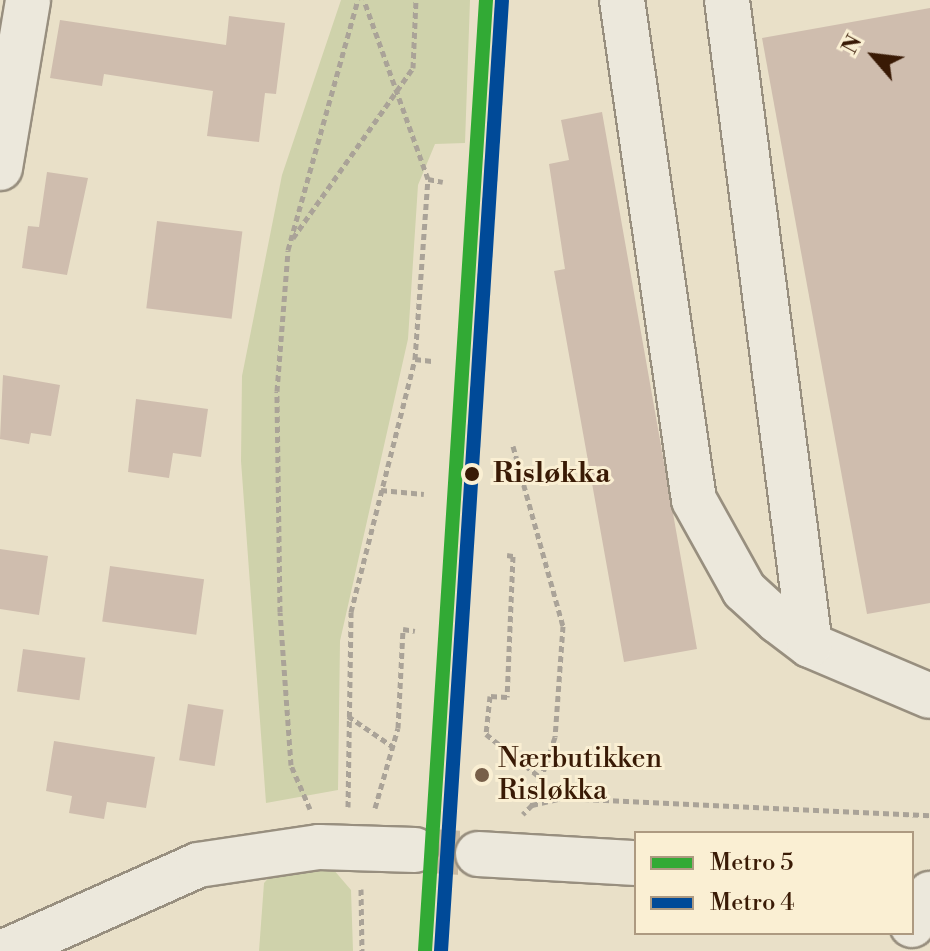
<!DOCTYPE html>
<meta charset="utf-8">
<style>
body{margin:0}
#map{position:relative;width:930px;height:951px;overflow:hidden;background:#e9e0c8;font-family:"Libre Bodoni",serif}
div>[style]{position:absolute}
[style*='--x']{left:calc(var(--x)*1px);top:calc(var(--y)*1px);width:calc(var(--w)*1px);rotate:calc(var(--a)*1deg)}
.green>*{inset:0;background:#cfd2ab}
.building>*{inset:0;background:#cfbdae;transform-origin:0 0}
.minor-tunnel>*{height:44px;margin-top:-22px;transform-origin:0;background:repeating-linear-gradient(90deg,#c6b8a1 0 44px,transparent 0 66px)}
.path>*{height:5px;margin-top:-2.5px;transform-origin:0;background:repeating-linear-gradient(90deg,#aaa398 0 6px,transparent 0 10px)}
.roads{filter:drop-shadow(2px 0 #988f7f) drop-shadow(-2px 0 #988f7f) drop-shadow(0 2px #988f7f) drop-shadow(0 -2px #988f7f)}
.minor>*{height:44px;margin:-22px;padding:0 22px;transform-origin:22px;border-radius:22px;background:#ece8dc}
.metro-1>*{height:14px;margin:-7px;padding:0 7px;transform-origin:7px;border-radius:7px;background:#32aa35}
.metro-2>*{height:14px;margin:-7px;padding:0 7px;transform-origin:7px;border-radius:7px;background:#004a98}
.dots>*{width:22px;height:22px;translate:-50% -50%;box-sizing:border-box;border:4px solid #faefd3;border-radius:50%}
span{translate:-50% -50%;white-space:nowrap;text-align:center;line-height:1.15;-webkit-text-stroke:6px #faefd3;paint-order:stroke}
.stop-label{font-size:28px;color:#391a05;font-weight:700}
.left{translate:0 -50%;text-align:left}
.poi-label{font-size:28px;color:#391a05}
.legend{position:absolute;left:634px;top:831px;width:280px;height:104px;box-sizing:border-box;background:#faefd3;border:2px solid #ad9a81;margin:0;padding:10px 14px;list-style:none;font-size:24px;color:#391a05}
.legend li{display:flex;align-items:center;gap:16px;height:40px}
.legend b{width:40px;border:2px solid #ad9a81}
.north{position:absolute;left:834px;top:16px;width:80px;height:80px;-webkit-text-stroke:6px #faefd3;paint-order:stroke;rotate:298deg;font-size:22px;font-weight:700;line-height:32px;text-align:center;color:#391a05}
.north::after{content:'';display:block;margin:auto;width:28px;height:36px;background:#391a05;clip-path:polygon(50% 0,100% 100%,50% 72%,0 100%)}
</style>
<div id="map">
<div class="green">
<i style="clip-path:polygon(341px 0,470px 0,465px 143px,435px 144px,418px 185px,408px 339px,340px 641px,338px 790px,266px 803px,241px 461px,242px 376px,282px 175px)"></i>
<i style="clip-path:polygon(333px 869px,351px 890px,353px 951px,259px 951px,264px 883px,274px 872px)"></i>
</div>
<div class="building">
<i style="clip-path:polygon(930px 8px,930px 603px,867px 614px,762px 38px)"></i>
<i style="clip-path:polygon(229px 16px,285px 23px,276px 94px,265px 93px,259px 142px,207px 136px,213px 91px,104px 74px,102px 86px,50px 78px,60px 20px,226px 45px)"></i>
<i style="clip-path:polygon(602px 112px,697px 649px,624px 662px,554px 271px,565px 269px,549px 164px,569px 160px,561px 120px)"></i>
<i style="clip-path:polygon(47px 172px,88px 178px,67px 275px,22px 268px,28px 226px,39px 227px)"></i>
<i style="left:157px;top:221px;width:86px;height:88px;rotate:7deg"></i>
<i style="clip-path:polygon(3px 375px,60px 385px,51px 436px,31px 433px,29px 444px,0 439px)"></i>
<i style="clip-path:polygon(136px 399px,208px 409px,201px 457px,173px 453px,169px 478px,128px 472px)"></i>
<i style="clip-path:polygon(0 549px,48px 556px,39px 615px,0 609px)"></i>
<i style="left:110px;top:566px;width:95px;height:56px;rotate:8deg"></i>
<i style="left:23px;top:649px;width:63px;height:43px;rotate:8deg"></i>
<i style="left:188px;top:704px;width:36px;height:57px;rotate:9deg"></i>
<i style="clip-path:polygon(54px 741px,155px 757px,146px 808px,107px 802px,104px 819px,69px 813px,72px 796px,46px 791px)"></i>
</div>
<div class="minor-tunnel">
<i style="--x:415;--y:850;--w:63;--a:3.6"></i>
</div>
<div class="path">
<i style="--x:428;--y:179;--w:15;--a:11"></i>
<i style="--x:293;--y:238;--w:208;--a:-54.8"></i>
<i style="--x:413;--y:68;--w:68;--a:-87.5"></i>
<i style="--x:415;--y:359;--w:17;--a:7"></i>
<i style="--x:513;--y:446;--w:187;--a:74.5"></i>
<i style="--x:563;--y:626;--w:111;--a:94.1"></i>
<i style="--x:555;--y:737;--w:72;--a:108.7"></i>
<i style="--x:532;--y:805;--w:13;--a:135"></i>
<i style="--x:381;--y:490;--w:43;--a:5.3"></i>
<i style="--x:507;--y:555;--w:6;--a:9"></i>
<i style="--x:513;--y:556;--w:141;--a:92.4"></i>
<i style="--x:507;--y:697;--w:17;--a:-177"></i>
<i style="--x:490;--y:696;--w:38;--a:96"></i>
<i style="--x:486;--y:734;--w:70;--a:38.7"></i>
<i style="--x:348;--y:716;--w:53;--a:34.3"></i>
<i style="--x:532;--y:805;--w:32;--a:-13"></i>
<i style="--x:563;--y:798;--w:367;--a:2.7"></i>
<i style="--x:348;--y:807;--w:195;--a:-89.1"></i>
<i style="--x:351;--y:612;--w:261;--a:-75.8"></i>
<i style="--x:415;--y:359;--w:180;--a:-85.9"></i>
<i style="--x:428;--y:179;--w:190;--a:-109.7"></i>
<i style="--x:375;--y:808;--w:83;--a:-74"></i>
<i style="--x:398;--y:728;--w:99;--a:-87.1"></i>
<i style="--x:403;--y:629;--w:12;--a:9"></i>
<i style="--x:310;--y:809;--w:48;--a:-113.4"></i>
<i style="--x:291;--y:765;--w:153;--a:-94.1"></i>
<i style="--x:280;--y:612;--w:221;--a:-90.8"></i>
<i style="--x:277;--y:391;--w:141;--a:-85.5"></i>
<i style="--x:288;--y:250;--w:260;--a:-74.4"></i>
<i style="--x:361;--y:889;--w:62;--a:89.1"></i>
</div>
<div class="roads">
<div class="minor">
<i style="--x:622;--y:0;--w:505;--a:81.81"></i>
<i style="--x:694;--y:500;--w:103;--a:60.9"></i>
<i style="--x:744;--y:590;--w:46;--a:42.4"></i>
<i style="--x:778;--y:621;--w:40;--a:37"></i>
<i style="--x:810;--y:645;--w:130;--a:23"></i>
<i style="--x:727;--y:0;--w:650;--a:82.67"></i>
<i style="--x:0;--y:168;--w:170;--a:-80.5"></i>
<i style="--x:478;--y:854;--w:158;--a:3.3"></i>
<i style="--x:912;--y:925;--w:36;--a:-60"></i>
<i style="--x:6;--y:951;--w:210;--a:-24.1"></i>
<i style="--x:198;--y:865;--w:122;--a:-8.5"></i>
<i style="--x:319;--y:847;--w:96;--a:1.8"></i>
</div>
</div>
<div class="metro-1">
<i style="--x:425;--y:951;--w:953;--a:-86.33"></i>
</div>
<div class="metro-2">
<i style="--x:441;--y:951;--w:952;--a:-86.33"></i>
</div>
<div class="dots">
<i style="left:472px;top:474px;background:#391a05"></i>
<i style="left:482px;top:775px;background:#775f49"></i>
</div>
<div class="stop-label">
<span class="left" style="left:493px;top:474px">Risløkka</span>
</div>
<div class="poi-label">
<span class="left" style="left:498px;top:775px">Nærbutikken<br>Risløkka</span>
</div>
<ul class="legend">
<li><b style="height:10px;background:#32aa35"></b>Metro 5</li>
<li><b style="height:10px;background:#004a98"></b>Metro 4</li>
</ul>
<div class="north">N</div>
</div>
